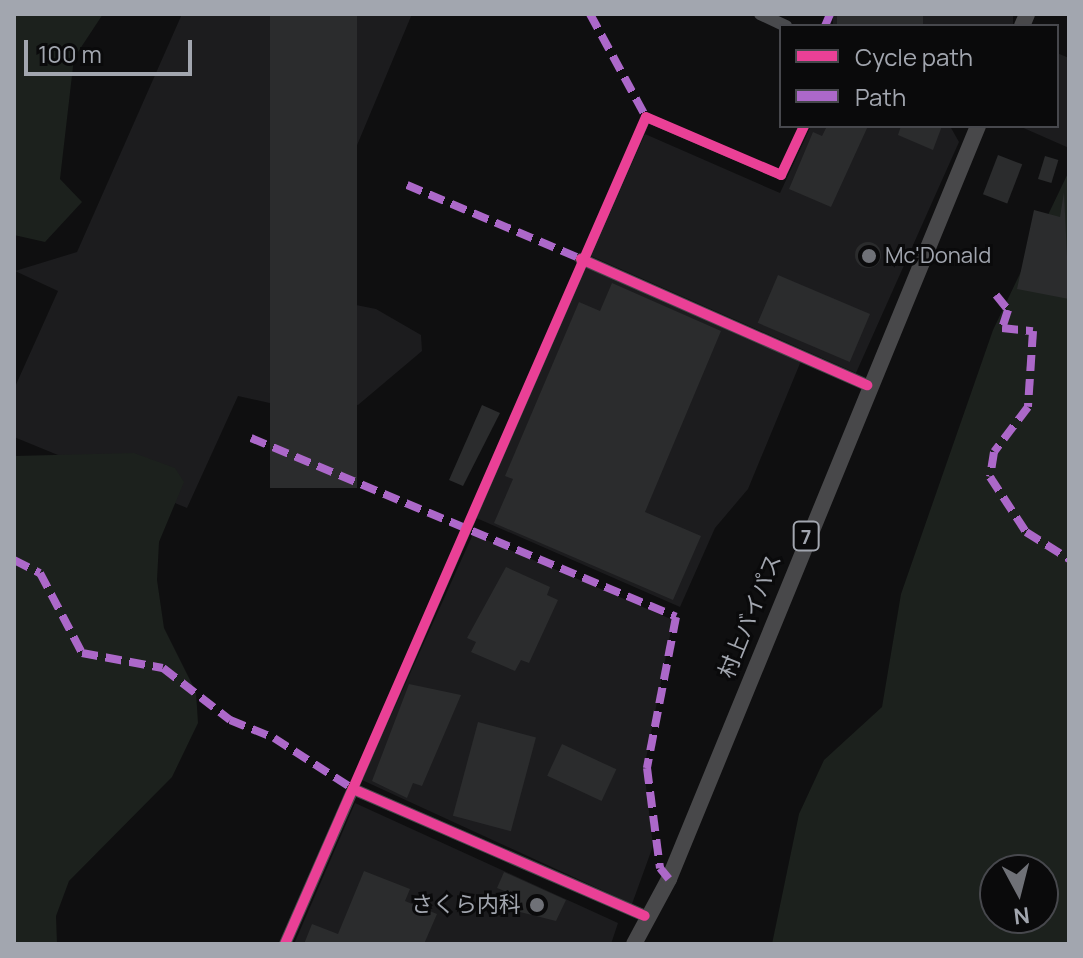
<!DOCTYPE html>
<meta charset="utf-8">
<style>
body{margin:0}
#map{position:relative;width:1083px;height:958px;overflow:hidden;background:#0f0f10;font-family:Manrope,"Noto Sans JP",sans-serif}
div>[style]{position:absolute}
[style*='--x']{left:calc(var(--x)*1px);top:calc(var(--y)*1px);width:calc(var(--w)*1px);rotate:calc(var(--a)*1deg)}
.built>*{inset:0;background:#1c1c1e;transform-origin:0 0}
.green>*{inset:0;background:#1c211d}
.building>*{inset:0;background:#2b2c2d;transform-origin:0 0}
.round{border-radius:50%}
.street>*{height:9px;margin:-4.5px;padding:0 4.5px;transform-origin:4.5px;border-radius:4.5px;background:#454649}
.secondary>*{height:12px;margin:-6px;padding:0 6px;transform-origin:6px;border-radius:6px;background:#494a4d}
.highway>*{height:16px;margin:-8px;padding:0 8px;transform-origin:8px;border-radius:8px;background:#48484a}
.quiet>*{height:8px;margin-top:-4px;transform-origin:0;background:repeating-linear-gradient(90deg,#ac68c9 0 16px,transparent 0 24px)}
.cycleway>*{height:10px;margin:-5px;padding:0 5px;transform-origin:5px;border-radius:5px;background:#ea4096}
.dots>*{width:22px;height:22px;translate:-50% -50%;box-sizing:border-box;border:4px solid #0a0a0b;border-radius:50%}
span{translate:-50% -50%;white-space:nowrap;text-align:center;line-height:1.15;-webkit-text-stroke:6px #0a0a0b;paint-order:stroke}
.shield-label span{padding:2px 6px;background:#0a0a0b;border:2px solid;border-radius:6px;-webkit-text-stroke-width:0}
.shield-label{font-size:20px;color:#a2a6af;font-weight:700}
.poi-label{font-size:22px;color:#a2a6af}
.left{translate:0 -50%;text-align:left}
.right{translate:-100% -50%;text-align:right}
.street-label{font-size:22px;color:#a2a6af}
.frame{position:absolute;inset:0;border:16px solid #a2a6af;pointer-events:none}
.legend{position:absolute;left:779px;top:24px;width:280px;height:104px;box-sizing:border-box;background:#0a0a0b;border:2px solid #47484d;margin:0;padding:10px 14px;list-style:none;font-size:24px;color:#a2a6af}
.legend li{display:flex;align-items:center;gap:16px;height:40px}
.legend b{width:40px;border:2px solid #47484d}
.north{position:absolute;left:979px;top:854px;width:80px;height:80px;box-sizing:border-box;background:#0a0a0b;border:2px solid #47484d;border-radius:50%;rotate:173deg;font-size:22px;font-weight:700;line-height:32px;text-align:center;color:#a2a6af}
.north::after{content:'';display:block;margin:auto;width:28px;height:36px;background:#6f7177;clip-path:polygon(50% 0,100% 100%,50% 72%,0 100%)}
.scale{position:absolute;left:24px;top:40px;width:168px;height:36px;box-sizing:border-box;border:4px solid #a2a6af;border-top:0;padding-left:10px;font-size:24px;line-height:28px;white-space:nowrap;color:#a2a6af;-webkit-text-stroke:6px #0a0a0b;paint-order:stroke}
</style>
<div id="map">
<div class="built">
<i style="clip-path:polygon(182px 14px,412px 14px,288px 310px,341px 302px,376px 309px,421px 335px,422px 351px,358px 405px,329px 399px,283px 406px,238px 396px,187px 508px,14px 437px,14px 389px,58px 291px,15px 271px,77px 252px)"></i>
<i style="left:833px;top:14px;width:180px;height:13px"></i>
<i style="clip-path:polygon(1057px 53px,1069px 58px,1069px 148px,1019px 126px,1057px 126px)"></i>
<i style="clip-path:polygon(811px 126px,950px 126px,959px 142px,856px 373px,591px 256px,645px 134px,780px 193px)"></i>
<i style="clip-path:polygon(587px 265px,801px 361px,748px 489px,715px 528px,680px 607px,474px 517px)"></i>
<i style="clip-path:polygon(473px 534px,673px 620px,644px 769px,653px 846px,632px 904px,362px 780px)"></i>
<i style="clip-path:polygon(355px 803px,618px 923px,611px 944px,294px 944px)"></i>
</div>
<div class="green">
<i style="clip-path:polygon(14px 14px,103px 14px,74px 58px,60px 179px,82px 202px,45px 242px,14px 235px)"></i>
<i style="clip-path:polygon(evenodd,1069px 171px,1069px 944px,772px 944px,799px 814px,824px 760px,882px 707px,901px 594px,993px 330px,1069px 171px,995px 870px,1043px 870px,1043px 918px,995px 918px,995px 870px)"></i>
<i style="clip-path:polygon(134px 453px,175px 468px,184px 482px,159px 542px,157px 580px,164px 628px,196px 692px,198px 723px,172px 777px,69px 881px,56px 916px,57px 944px,14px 944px,14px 456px)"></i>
</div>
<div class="building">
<i style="left:270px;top:14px;width:87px;height:474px"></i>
<i style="left:837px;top:14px;width:86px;height:12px"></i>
<i style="clip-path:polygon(827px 126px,868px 126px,831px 207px,789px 189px,813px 132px,822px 136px)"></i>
<i style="clip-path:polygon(901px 126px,942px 126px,933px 150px,898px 135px)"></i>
<i style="left:998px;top:155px;width:26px;height:42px;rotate:21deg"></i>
<i style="left:1045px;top:156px;width:14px;height:24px;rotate:17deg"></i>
<i style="clip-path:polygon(1064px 192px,1069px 299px,1017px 289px,1034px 210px,1060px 217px)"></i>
<i class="round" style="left:855px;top:242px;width:26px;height:26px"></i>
<i style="left:778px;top:275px;width:100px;height:52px;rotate:23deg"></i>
<i style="clip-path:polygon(612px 283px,721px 331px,645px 512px,701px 536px,673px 600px,494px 523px,513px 479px,505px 476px,579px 302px,600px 311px)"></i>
<i style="clip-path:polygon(482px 405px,500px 413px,463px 486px,449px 480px)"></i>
<i style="clip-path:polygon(506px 567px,550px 587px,547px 595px,558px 600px,529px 663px,521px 660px,515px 671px,471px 652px,476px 642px,467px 638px)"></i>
<i style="clip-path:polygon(409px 684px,461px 695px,422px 786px,413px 783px,407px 798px,372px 781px)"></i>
<i style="left:478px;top:722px;width:60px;height:97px;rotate:15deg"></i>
<i style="left:562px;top:744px;width:60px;height:35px;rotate:25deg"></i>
<i style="clip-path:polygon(364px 871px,410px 889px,405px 901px,437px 914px,424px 944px,304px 944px,312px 924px,338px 934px)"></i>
<i style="clip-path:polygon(504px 872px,566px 900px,556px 921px,508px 909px,514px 895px,497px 888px)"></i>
</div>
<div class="street">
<i style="--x:353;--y:789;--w:733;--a:-66.44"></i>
<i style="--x:646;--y:117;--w:147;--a:23.2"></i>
<i style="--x:781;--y:175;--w:54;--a:-64.9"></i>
</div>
<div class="secondary">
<i style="--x:760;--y:14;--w:29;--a:25"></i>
<i style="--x:581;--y:259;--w:313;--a:23.8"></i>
<i style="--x:285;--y:944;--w:169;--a:-66.3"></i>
<i style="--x:353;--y:789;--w:318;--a:23.5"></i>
</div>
<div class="highway">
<i style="--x:1022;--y:26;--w:13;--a:-67"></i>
<i style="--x:634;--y:944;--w:74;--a:-61.7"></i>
<i style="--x:669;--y:879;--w:814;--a:-67.69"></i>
</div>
<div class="quiet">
<i style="--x:590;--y:14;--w:117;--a:61.5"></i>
<i style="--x:825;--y:26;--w:13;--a:-67"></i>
<i style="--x:407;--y:185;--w:189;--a:23"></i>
<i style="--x:996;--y:295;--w:19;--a:51"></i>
<i style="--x:1008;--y:310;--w:19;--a:108"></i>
<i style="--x:1002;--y:328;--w:31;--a:6"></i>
<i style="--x:1033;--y:331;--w:76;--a:93.8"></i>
<i style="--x:1028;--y:407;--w:56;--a:127.1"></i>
<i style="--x:994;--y:452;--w:25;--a:99"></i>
<i style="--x:990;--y:477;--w:66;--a:56.8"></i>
<i style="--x:1026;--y:532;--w:51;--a:32.1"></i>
<i style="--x:251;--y:438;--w:461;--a:22.8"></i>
<i style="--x:676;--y:617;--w:154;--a:100.9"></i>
<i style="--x:647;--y:768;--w:101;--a:82.6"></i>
<i style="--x:660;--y:868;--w:14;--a:51"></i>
<i style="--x:14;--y:560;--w:29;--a:27"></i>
<i style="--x:40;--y:573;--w:90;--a:62.3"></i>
<i style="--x:82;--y:653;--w:82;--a:10.5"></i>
<i style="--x:163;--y:668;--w:85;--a:37.8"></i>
<i style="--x:230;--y:720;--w:48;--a:22.2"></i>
<i style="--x:274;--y:738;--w:94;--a:32.8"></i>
</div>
<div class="cycleway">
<i style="--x:581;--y:259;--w:313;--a:23.8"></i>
<i style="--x:353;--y:789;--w:318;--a:23.5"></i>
<i style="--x:285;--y:944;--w:902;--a:-66.42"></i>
<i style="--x:646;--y:117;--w:147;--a:23.2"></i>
<i style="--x:781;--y:175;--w:54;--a:-64.9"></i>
</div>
<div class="dots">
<i style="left:869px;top:256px;background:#6f7177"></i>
<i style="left:537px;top:905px;background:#6f7177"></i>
</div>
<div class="shield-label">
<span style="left:806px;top:536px">7</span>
</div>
<div class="poi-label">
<span class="left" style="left:885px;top:256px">Mc'Donald</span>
<span class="right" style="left:521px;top:905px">さくら内科</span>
</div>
<div class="street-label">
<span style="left:750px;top:616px;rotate:-68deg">村上バイパス</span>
</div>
<div class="frame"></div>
<ul class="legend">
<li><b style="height:10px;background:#ea4096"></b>Cycle path</li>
<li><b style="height:10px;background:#ac68c9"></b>Path</li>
</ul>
<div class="north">N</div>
<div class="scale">100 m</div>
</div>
